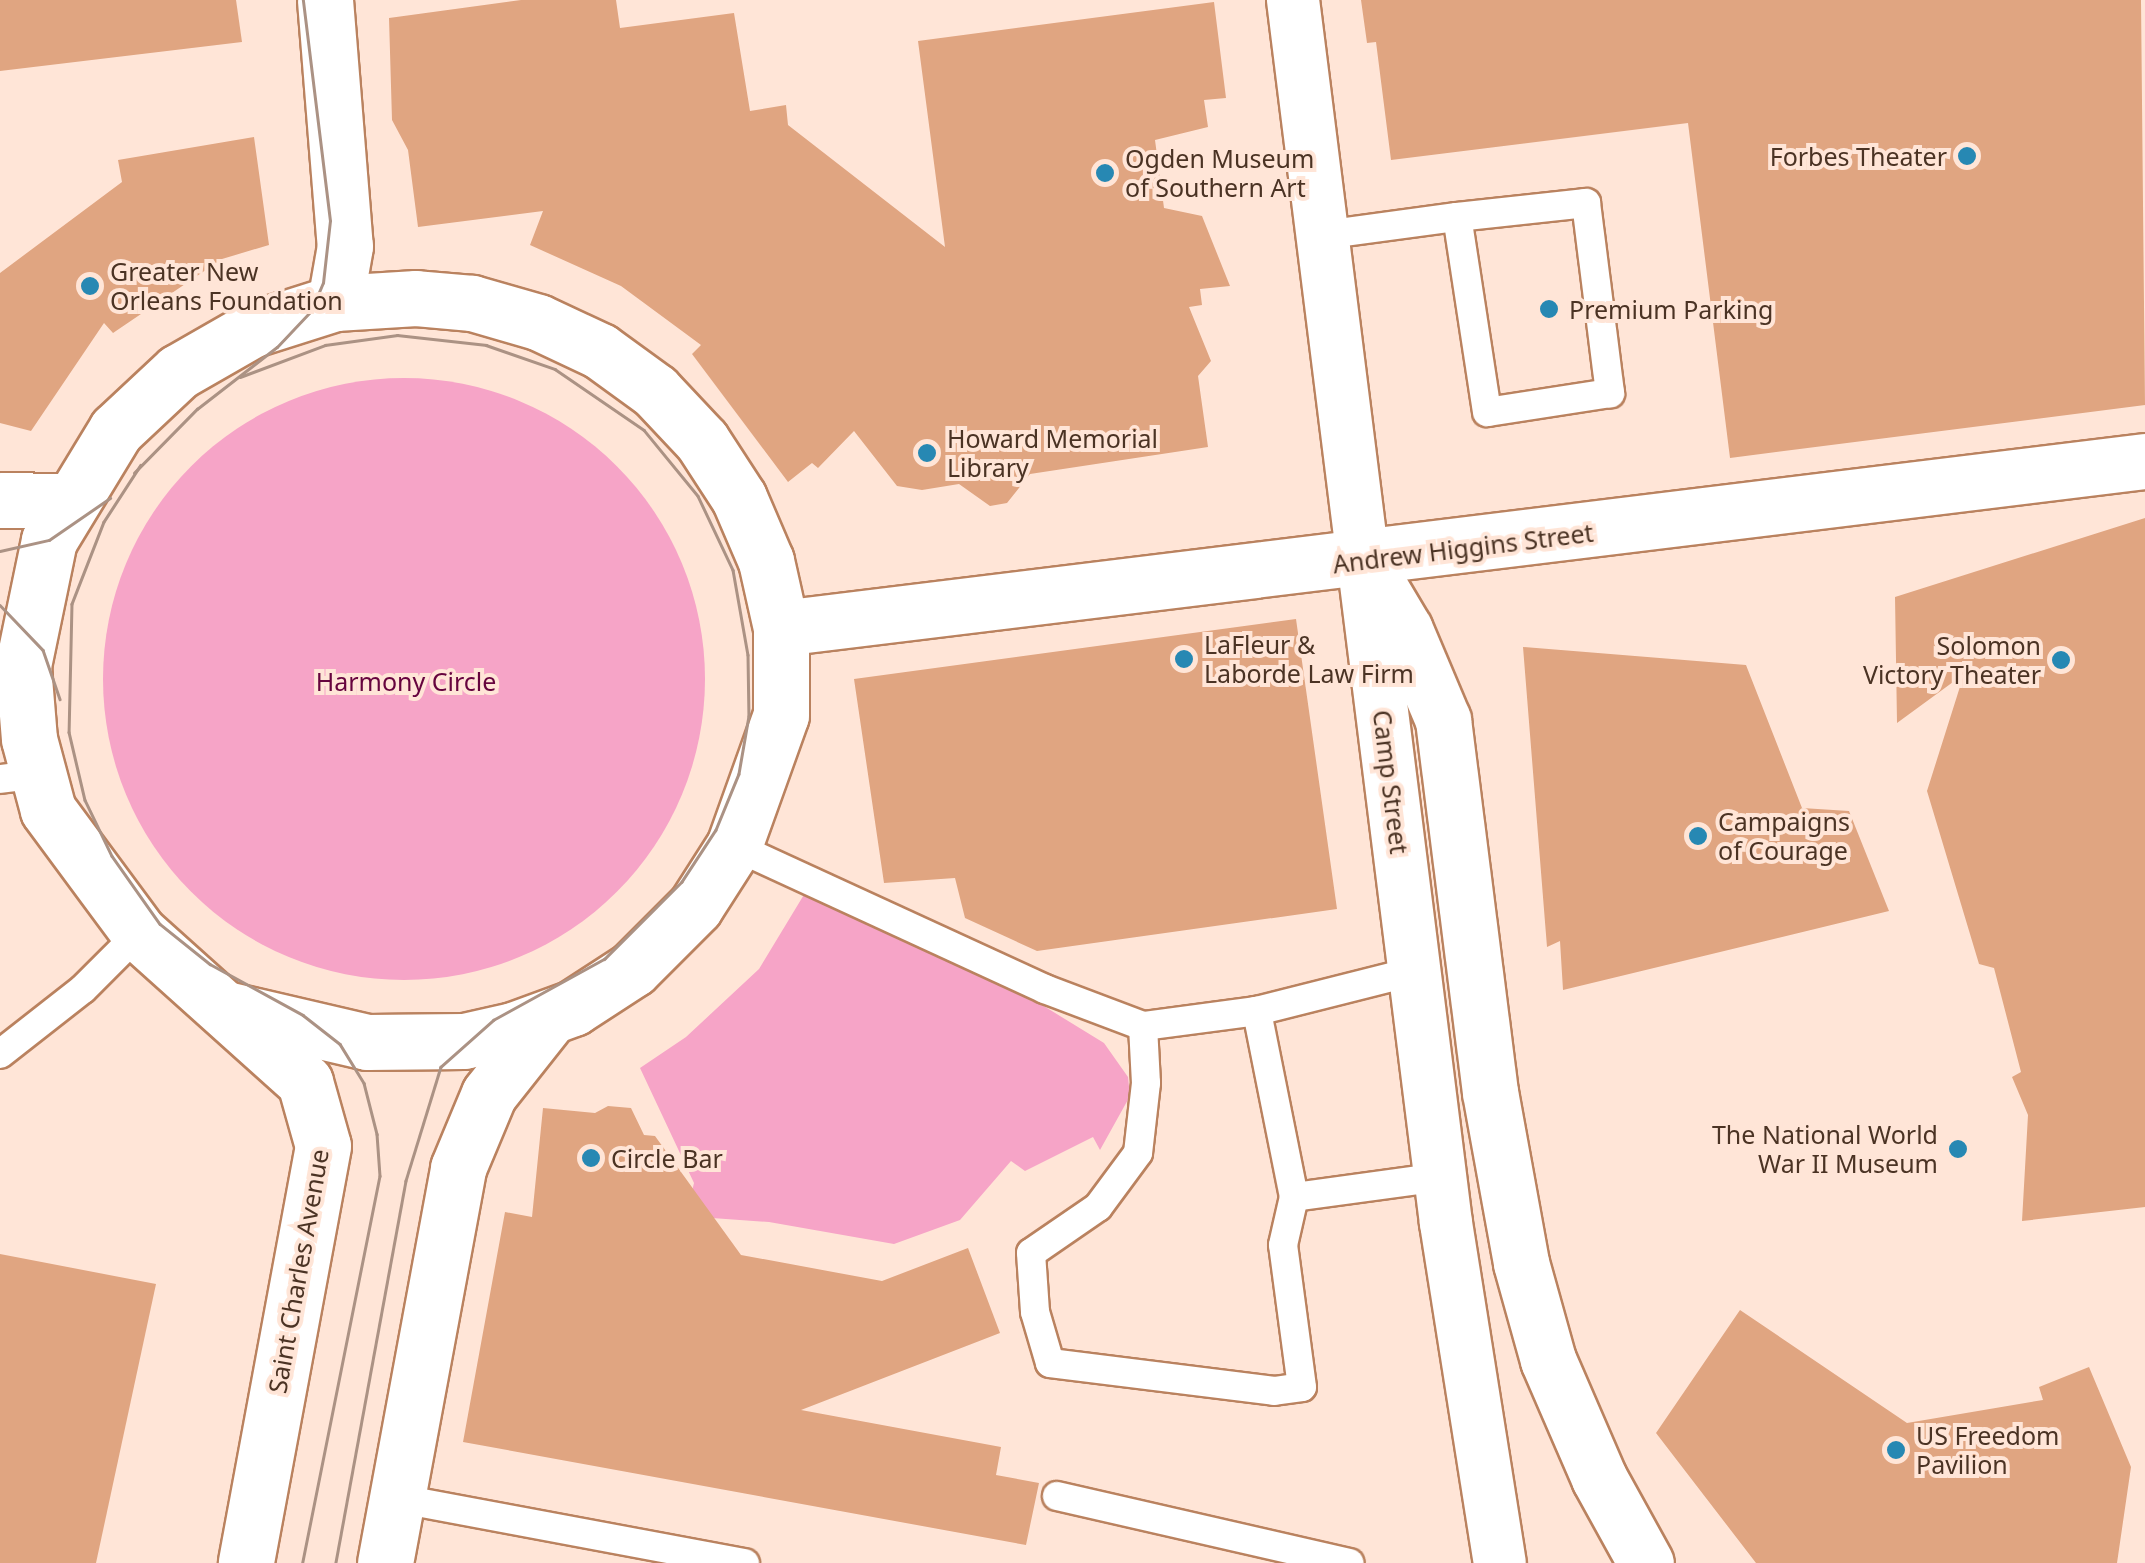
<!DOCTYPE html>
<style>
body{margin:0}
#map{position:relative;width:2145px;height:1563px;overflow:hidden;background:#ffe5d7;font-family:"Noto Sans",sans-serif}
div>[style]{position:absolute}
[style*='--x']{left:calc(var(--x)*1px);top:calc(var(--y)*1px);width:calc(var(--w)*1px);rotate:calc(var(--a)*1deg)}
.green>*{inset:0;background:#f6a4c7}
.round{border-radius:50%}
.building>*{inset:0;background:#e0a581}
.roads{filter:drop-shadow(2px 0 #ba825f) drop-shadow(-2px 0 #ba825f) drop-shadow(0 2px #ba825f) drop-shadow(0 -2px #ba825f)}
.lane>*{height:28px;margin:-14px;padding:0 14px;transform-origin:14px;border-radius:14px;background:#fff}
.street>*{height:52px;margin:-26px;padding:0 26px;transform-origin:26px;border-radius:26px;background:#fff}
.secondary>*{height:55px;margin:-27.5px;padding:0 27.5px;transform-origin:27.5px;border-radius:27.5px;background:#fff}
.highway>*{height:55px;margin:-27.5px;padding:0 27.5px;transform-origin:27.5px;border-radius:27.5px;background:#fff}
.tram>*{height:2.5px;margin:-1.25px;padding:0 1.25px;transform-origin:1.25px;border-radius:1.25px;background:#ab9284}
.dots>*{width:28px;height:28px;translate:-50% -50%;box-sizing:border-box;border:5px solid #ffe5d7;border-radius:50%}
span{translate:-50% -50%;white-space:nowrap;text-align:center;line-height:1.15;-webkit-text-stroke:8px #ffe5d7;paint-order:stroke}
.poi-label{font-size:25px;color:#4b3324}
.right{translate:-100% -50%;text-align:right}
.left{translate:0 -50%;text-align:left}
.street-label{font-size:25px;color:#4b3324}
.park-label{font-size:25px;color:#66043e}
</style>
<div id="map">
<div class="green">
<i class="round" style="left:103px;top:378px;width:602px;height:602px"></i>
<i style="clip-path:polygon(805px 893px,1016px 989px,1104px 1043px,1128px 1077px,1130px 1096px,1100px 1150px,1093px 1137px,1025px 1171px,1011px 1161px,960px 1220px,894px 1244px,769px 1222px,712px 1218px,684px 1225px,694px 1183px,640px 1068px,686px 1037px,759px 969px)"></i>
</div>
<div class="building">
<i style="clip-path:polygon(0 0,236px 0,242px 42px,0 71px)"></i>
<i style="clip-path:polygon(521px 0,616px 0,620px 28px,734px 13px,750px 111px,786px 105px,788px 125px,945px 247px,918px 41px,1214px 2px,1226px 98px,1204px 100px,1208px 127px,1155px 140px,1164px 208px,1202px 216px,1230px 286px,1200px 289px,1202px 305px,1189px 307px,1211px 361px,1198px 376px,1208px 447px,1030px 474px,1007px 503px,990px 506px,959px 484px,922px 490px,897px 486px,854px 431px,818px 468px,812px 463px,788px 482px,692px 354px,701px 345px,621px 286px,530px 245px,543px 211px,418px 227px,408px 150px,392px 120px,389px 18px)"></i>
<i style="clip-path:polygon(1361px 0,2141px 0,2145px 405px,1730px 458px,1688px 123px,1391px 160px,1376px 42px,1367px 43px)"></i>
<i style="clip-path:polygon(254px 137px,269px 245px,222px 259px,113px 333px,104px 323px,31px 431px,0 423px,0 273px,122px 182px,118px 160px)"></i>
<i style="clip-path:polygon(2145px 518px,2145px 1207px,2022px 1221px,2028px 1115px,2012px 1077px,2021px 1072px,1994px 968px,1979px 964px,1927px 791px,1964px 674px,1897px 723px,1895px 597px)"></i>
<i style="clip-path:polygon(1296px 619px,1337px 909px,1037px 951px,965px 918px,955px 878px,884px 883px,854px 679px)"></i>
<i style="clip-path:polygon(1523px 647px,1746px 665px,1802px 808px,1849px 811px,1889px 911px,1563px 990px,1560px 941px,1547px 947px)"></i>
<i style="clip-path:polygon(608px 1106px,631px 1108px,644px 1135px,655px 1136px,741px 1255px,882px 1281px,968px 1248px,1000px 1333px,801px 1410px,1001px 1447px,996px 1475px,1039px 1483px,1026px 1545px,463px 1442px,505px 1212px,532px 1217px,543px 1108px,595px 1113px)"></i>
<i style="clip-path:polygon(0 1254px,156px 1284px,96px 1563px,0 1563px)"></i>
<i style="clip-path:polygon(1740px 1310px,1907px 1423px,2043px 1400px,2039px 1387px,2089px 1367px,2131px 1467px,2117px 1563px,1756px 1563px,1656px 1433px)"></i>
</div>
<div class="roads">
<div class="lane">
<i style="--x:1323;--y:235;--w:135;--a:-7.7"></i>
<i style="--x:1457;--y:217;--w:130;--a:-6.2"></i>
<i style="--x:1586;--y:203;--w:192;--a:82.8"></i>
<i style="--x:1610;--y:393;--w:124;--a:171.2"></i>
<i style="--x:1487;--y:412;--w:197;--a:-98.7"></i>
<i style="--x:0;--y:779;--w:38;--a:-7"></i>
<i style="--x:734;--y:846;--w:342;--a:24.7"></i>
<i style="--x:1045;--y:989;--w:105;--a:20.7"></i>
<i style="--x:1257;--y:1011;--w:163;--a:-14.2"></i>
<i style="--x:0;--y:1054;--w:105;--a:-38.1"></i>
<i style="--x:83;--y:989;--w:79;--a:-45"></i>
<i style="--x:1294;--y:1197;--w:190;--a:-101.3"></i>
<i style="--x:1257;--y:1011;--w:115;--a:172.5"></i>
<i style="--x:1143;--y:1026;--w:57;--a:87"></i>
<i style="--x:1146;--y:1083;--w:70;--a:96.5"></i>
<i style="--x:1138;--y:1153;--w:67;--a:126.5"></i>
<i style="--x:1098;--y:1207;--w:81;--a:145.5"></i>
<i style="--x:1031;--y:1253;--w:59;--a:86.1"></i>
<i style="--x:1035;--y:1312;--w:53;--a:73.6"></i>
<i style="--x:1050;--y:1363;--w:226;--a:7.1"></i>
<i style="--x:1274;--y:1391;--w:28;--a:-8"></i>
<i style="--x:1302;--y:1387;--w:143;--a:-97.6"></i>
<i style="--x:1283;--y:1245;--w:49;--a:-77.1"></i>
<i style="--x:1294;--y:1197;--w:147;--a:-7.8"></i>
<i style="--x:1057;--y:1496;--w:300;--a:12.9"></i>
<i style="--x:396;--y:1498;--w:355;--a:10.6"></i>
</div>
<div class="street">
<i style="--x:1293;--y:0;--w:1233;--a:82.87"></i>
<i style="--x:1446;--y:1223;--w:344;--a:81"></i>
</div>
<div class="secondary">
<i style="--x:325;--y:0;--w:247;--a:85.4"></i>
<i style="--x:345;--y:246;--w:58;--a:100"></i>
<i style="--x:0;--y:500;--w:67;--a:0.9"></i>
<i style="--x:781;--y:628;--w:1374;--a:-6.98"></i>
<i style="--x:230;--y:1010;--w:141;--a:13.1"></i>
<i style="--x:367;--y:1042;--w:97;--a:-0.6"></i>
<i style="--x:464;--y:1041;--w:50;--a:-12.7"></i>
<i style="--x:513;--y:1030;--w:64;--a:-20.1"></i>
<i style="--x:573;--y:1008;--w:72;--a:-33"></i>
<i style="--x:633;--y:969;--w:88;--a:-45"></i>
<i style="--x:695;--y:907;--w:72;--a:-57.4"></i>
<i style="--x:734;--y:846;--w:139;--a:-70.3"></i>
<i style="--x:781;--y:715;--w:87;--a:-90"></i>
<i style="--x:781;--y:628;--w:69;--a:-102.6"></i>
<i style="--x:766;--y:561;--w:69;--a:-113.2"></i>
<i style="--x:739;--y:498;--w:68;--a:-123"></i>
<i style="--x:702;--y:441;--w:69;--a:-133.2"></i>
<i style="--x:655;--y:391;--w:68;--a:-144"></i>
<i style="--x:600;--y:351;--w:68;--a:-154.9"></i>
<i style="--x:538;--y:322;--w:69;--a:-163.9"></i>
<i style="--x:472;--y:303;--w:56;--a:-174.9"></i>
<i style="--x:416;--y:298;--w:81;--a:176.5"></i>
<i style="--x:335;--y:303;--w:86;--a:162.4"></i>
<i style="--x:253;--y:329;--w:86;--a:150.2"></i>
<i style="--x:178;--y:372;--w:85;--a:136.9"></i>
<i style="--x:116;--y:430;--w:129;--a:121.3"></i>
<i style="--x:49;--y:540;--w:129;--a:101.7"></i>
<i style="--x:23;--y:666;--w:73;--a:85.3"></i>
<i style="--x:29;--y:739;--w:73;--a:75"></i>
<i style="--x:48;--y:810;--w:153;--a:53.5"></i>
<i style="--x:139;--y:933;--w:223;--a:41.9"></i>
<i style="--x:305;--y:1082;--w:66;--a:74.3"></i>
<i style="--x:323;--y:1146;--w:424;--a:100.5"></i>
<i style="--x:385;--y:1563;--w:402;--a:-79.5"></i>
<i style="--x:458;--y:1168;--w:80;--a:-67.3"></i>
<i style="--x:489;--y:1094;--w:97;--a:-51.7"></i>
</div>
<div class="highway">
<i style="--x:1364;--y:561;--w:80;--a:59.3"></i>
<i style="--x:1405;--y:630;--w:98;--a:67.1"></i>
<i style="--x:1443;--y:720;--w:375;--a:82.8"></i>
<i style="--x:1490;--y:1092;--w:174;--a:79.7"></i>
<i style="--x:1521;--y:1263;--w:101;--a:74.4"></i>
<i style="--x:1548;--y:1360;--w:129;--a:66.6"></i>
<i style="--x:1599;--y:1478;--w:97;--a:61.1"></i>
</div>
</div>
<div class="tram">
<i style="--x:240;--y:377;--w:91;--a:-20.6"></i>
<i style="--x:325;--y:345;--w:73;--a:-7.9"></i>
<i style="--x:397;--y:335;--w:90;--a:6.4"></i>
<i style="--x:486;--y:345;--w:73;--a:19.2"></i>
<i style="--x:555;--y:369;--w:108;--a:34.4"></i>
<i style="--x:644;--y:430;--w:85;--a:50.7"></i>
<i style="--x:698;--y:496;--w:82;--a:64.7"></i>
<i style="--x:733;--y:570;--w:86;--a:80"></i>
<i style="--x:748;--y:655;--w:61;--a:89.1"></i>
<i style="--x:749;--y:716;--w:59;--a:99.8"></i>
<i style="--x:739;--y:774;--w:61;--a:112.3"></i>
<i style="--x:716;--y:830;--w:62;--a:123.2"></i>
<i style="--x:682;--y:882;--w:109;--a:135"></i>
<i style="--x:605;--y:959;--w:127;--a:151.2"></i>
<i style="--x:494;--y:1020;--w:71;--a:138.4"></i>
<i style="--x:441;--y:1067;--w:119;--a:107.1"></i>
<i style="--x:406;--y:1181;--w:388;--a:100.4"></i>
<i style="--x:141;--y:465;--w:68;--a:123"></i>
<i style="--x:104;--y:522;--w:88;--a:111.3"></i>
<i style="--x:72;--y:604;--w:128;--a:91.3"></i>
<i style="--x:69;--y:732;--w:70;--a:76.8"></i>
<i style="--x:85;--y:800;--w:62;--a:64.3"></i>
<i style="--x:112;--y:856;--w:83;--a:54.8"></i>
<i style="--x:160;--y:924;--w:64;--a:38.7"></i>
<i style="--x:210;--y:964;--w:106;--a:28.7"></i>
<i style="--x:303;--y:1015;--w:47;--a:38.1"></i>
<i style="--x:340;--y:1044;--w:46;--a:58.4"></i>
<i style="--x:364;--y:1083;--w:53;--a:75.7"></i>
<i style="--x:377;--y:1134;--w:42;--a:85.9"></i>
<i style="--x:380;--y:1176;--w:395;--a:101.3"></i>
<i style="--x:134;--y:473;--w:90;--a:-45.5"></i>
<i style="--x:197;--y:409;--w:101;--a:-37.8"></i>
<i style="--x:277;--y:347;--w:50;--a:-46.6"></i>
<i style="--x:311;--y:311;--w:30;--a:-67"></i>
<i style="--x:323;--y:283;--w:62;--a:-83.6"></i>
<i style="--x:330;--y:221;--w:223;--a:-97"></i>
<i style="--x:0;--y:551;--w:50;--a:-12.7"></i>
<i style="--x:49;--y:540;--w:74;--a:-34.5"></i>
<i style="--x:0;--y:605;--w:62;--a:46.3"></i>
<i style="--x:43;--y:650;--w:52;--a:70.9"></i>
</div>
<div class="dots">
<i style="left:1967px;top:156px;background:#2788b3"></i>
<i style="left:1105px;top:173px;background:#2788b3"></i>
<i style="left:90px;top:286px;background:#2788b3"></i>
<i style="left:1549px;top:309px;background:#2788b3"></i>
<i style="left:927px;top:453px;background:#2788b3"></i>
<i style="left:1184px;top:659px;background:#2788b3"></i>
<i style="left:2061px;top:660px;background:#2788b3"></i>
<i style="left:1698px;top:836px;background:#2788b3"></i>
<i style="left:1958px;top:1149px;background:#2788b3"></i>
<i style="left:591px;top:1158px;background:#2788b3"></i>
<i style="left:1896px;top:1450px;background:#2788b3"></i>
</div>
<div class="poi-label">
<span class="right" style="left:1947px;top:156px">Forbes Theater</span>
<span class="left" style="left:1125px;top:173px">Ogden Museum<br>of Southern Art</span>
<span class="left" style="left:110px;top:286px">Greater New<br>Orleans Foundation</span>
<span class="left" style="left:1569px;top:309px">Premium Parking</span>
<span class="left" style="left:947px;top:453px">Howard Memorial<br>Library</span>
<span class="left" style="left:1204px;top:659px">LaFleur &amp;<br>Laborde Law Firm</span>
<span class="right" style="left:2041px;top:660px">Solomon<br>Victory Theater</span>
<span class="left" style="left:1718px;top:836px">Campaigns<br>of Courage</span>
<span class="right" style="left:1938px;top:1149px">The National World<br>War II Museum</span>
<span class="left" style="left:611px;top:1158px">Circle Bar</span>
<span class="left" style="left:1916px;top:1450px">US Freedom<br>Pavilion</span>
</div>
<div class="street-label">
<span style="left:1463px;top:548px;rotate:-7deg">Andrew Higgins Street</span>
<span style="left:1391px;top:782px;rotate:83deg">Camp Street</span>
<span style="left:298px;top:1271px;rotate:-80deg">Saint Charles Avenue</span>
</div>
<div class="park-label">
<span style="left:406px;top:681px">Harmony Circle</span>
</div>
</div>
